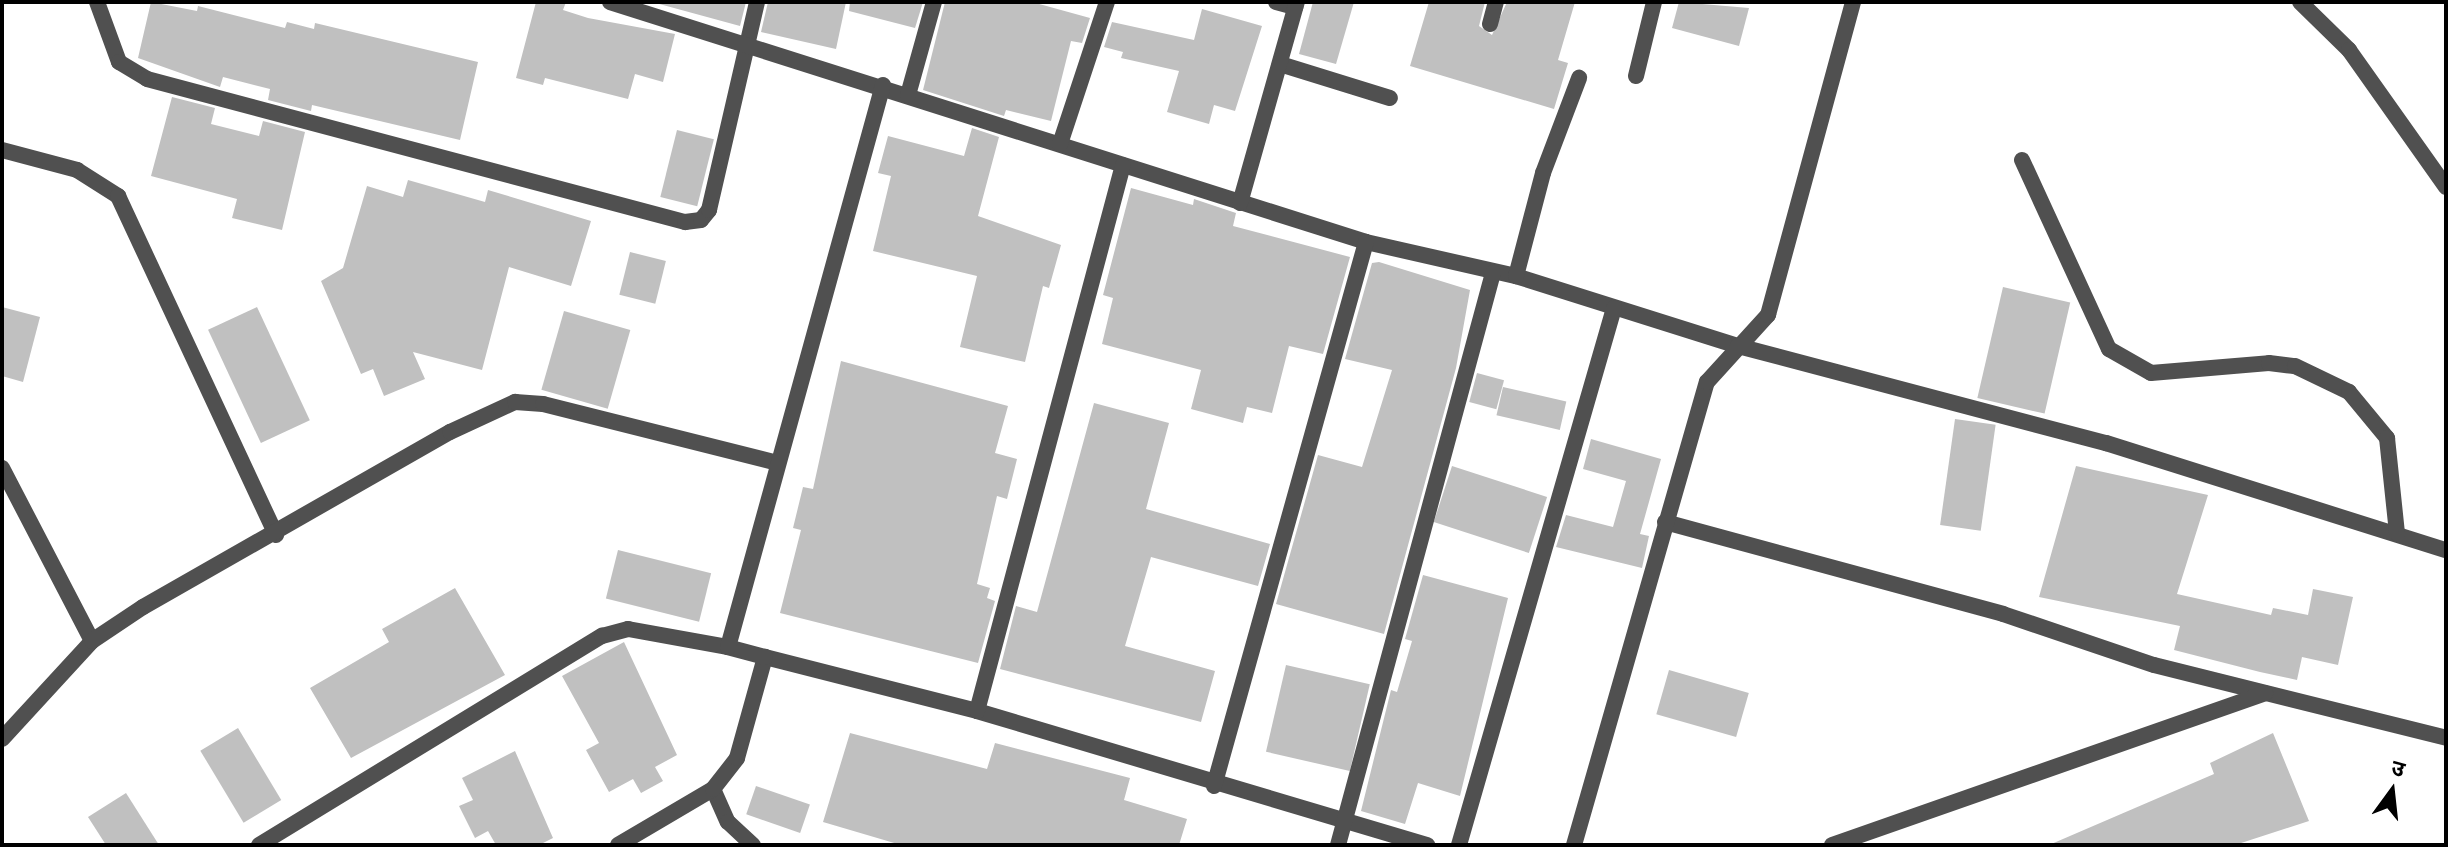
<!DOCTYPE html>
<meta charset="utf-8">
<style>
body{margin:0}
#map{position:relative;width:2448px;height:847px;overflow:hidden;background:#fff;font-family:"Titillium Web","Noto Sans Devanagari",sans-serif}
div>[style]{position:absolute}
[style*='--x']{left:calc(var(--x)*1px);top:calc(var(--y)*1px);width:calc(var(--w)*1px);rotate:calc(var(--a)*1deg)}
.building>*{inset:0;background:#c0c0c0;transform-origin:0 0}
.minor>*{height:16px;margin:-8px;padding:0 8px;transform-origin:8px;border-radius:8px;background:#505050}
.tertiary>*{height:16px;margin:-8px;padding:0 8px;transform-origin:8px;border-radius:8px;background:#505050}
span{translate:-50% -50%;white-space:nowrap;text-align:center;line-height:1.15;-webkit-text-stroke:8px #fff;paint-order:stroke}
.frame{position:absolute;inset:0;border:4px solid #000;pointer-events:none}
.north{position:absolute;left:2352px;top:751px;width:80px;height:80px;-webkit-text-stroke:6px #fff;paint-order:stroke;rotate:15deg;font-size:22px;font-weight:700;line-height:32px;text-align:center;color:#000}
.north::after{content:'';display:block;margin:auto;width:28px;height:36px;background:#000;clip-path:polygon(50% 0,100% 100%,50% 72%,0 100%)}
</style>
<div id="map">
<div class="building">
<i style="clip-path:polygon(151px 2px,197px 11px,198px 6px,285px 28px,287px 22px,314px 29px,315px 23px,478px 62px,460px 140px,312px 105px,311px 111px,268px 100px,270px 89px,223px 77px,220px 87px,138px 58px)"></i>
<i style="clip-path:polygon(536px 2px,566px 2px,563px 10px,588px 18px,675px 34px,663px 82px,635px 74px,628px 99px,545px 78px,543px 85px,516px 78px)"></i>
<i style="clip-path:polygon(652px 2px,746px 2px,740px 26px)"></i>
<i style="clip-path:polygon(768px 2px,846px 2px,836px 49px,761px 32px)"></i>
<i style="clip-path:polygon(850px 2px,923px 2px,915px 28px,849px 11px)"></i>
<i style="clip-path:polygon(945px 2px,1032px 2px,1090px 18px,1082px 43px,1071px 41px,1051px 121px,1006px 110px,1004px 116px,923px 90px)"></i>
<i style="clip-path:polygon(1313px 2px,1354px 2px,1336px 64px,1299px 54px)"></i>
<i style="clip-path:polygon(1429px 2px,1485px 2px,1479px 26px,1492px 35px,1507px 2px,1575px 2px,1558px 60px,1568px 63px,1554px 109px,1410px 66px)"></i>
<i style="clip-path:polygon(1679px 2px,1749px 8px,1739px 46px,1672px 28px)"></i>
<i style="clip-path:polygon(1202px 9px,1262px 26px,1235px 111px,1214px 105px,1209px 124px,1167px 112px,1179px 71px,1121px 58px,1123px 52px,1104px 47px,1112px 22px,1194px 40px)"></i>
<i style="clip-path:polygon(172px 97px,215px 108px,211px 124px,259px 136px,263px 121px,305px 132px,282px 230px,232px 218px,237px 199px,151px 176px)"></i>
<i style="clip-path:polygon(972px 128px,999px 137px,978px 216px,1061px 245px,1049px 288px,1043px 286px,1025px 362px,960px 347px,977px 276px,873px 251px,891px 176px,878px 173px,888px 136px,964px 156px)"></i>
<i style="left:677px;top:130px;width:38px;height:69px;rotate:14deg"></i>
<i style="clip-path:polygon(408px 180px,485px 202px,488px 190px,591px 221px,571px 286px,509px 267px,482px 370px,413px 352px,425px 379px,384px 396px,373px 369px,361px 374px,321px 281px,343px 268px,367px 186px,403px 197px)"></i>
<i style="clip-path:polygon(1131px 188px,1193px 205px,1194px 199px,1236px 213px,1233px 226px,1350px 257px,1323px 354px,1289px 346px,1272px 413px,1247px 407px,1243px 423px,1191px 409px,1201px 370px,1102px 344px,1113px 298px,1103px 295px)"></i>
<i style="left:630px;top:252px;width:37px;height:44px;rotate:14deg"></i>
<i style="clip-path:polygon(1379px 262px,1470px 290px,1456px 368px,1384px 634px,1276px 604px,1318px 455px,1362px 467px,1392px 370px,1345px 359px,1372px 263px)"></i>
<i style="left:2003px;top:287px;width:69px;height:114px;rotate:13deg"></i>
<i style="clip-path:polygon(2px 307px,40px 317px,23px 382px,2px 376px)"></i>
<i style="left:257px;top:307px;width:125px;height:54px;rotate:65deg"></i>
<i style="left:564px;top:311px;width:69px;height:82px;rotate:16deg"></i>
<i style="clip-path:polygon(841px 361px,1008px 406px,995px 453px,1017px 459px,1007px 499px,997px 496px,977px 584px,990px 588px,987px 598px,995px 601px,978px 663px,780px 613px,801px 530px,793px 528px,803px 487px,813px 489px)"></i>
<i style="left:1477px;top:373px;width:28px;height:30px;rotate:15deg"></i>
<i style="left:1503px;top:387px;width:65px;height:29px;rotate:13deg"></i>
<i style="clip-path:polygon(1094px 403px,1169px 423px,1146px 509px,1270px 544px,1258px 586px,1151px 557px,1125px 646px,1215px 671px,1201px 722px,1000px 669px,1016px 606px,1037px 612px)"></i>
<i style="left:1955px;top:419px;width:41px;height:107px;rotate:8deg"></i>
<i style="clip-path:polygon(1591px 439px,1661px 459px,1640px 534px,1649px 536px,1642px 568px,1556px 547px,1566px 515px,1613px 527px,1626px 481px,1583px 469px)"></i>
<i style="left:1452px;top:466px;width:100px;height:59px;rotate:18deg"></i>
<i style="clip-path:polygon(2076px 466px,2208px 495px,2177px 594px,2271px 615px,2273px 608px,2308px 615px,2313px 589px,2353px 597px,2338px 665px,2302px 657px,2297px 680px,2260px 672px,2174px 650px,2180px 626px,2039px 597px)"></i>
<i style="left:618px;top:550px;width:96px;height:50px;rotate:14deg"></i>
<i style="clip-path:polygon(1423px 575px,1508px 598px,1460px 796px,1418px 783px,1405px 824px,1361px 811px,1391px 690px,1397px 692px,1412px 641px,1405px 639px)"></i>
<i style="clip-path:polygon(455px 588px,505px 675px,351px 758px,310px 688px,389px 642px,382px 629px)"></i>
<i style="clip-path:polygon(624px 642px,677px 755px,655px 767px,663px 781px,641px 793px,633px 779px,609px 792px,586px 750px,599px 743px,562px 676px)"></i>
<i style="left:1286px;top:665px;width:86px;height:89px;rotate:13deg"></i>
<i style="left:1669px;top:670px;width:83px;height:46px;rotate:16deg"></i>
<i style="left:238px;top:728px;width:84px;height:44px;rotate:59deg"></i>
<i style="clip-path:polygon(850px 733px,987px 769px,995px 743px,1130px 778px,1124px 800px,1187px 819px,1179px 845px,901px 845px,823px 822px)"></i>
<i style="clip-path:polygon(2273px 733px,2309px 821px,2235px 845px,2049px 845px,2214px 774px,2210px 763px)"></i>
<i style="clip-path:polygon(515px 751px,553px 838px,539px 845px,496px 845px,488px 831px,475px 838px,459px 806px,473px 800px,462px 778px)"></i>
<i style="left:756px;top:786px;width:57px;height:30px;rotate:19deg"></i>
<i style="clip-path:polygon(126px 793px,159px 845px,106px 845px,88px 817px)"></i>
</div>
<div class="minor">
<i style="--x:97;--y:2;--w:64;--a:69.9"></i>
<i style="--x:119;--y:62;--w:33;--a:31"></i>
<i style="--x:147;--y:79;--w:557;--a:14.89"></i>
<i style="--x:685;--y:222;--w:16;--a:-7"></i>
<i style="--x:701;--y:220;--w:13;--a:-51"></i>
<i style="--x:709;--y:210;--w:213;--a:-77"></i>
<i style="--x:610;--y:2;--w:793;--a:17.61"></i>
<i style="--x:1366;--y:242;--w:154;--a:12.8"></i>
<i style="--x:1516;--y:276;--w:233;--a:17.5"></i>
<i style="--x:1738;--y:346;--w:381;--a:14.8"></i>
<i style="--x:2106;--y:443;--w:356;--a:17.5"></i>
<i style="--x:1276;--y:2;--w:20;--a:15"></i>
<i style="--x:2300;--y:2;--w:69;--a:44.4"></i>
<i style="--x:2349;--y:50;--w:168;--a:54.7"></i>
<i style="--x:1490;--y:24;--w:23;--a:-75"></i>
<i style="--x:1280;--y:64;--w:115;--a:17.2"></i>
<i style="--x:1636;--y:76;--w:76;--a:-76.3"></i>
<i style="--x:908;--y:95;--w:97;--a:-74.4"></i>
<i style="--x:1060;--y:144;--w:150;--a:-71.7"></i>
<i style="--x:2;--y:150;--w:78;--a:14.9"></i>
<i style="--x:77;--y:170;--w:49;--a:32.4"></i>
<i style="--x:118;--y:196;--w:374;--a:65"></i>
<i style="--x:2022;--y:160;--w:208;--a:65.3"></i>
<i style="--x:2109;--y:349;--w:48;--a:29.7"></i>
<i style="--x:2151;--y:373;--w:118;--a:-4.8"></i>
<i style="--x:2269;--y:363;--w:26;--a:7"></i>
<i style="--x:2295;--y:366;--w:60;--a:25.7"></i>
<i style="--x:2349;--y:392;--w:60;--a:50.4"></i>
<i style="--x:2387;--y:438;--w:96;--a:84"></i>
<i style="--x:1240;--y:203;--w:209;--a:-74.2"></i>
<i style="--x:1516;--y:276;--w:106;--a:-75.3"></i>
<i style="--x:1543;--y:173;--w:102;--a:-69.2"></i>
<i style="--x:2;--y:468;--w:195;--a:62.5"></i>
<i style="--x:1665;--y:522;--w:350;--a:15.2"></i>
<i style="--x:2003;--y:614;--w:159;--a:18.7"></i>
<i style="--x:2154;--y:665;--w:301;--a:14"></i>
<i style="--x:765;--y:657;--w:219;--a:14.3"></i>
<i style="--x:977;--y:711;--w:470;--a:16.6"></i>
<i style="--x:977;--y:711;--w:565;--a:-75.03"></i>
<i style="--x:2;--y:739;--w:133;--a:-47.4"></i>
<i style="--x:92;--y:641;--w:61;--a:-33.7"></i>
<i style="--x:143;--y:607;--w:353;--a:-29.7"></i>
<i style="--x:450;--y:432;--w:72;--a:-24.8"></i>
<i style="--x:515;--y:402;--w:28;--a:4"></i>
<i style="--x:543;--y:404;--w:242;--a:14.1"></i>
<i style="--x:1214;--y:786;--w:565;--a:-74.39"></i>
<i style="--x:713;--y:789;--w:36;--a:66"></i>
<i style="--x:728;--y:822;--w:34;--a:43"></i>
<i style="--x:259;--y:845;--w:402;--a:-31.4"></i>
<i style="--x:602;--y:636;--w:27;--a:-15"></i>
<i style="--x:628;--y:629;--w:102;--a:10.2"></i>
<i style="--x:618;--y:845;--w:110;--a:-30.5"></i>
<i style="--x:713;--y:789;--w:39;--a:-52"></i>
<i style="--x:737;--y:758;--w:105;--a:-74.5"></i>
<i style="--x:765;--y:657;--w:38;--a:-165"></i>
<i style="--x:728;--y:647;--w:583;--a:-74.58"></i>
<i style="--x:1338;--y:845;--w:593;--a:-74.84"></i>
<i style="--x:1459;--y:845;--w:559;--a:-73.9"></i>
<i style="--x:1832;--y:845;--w:459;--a:-19.3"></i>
</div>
<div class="tertiary">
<i style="--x:1574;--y:845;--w:482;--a:-74"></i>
<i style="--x:1707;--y:382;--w:91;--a:-47.7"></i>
<i style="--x:1768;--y:315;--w:324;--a:-74.8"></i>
</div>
<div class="frame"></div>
<div class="north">उ</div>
</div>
